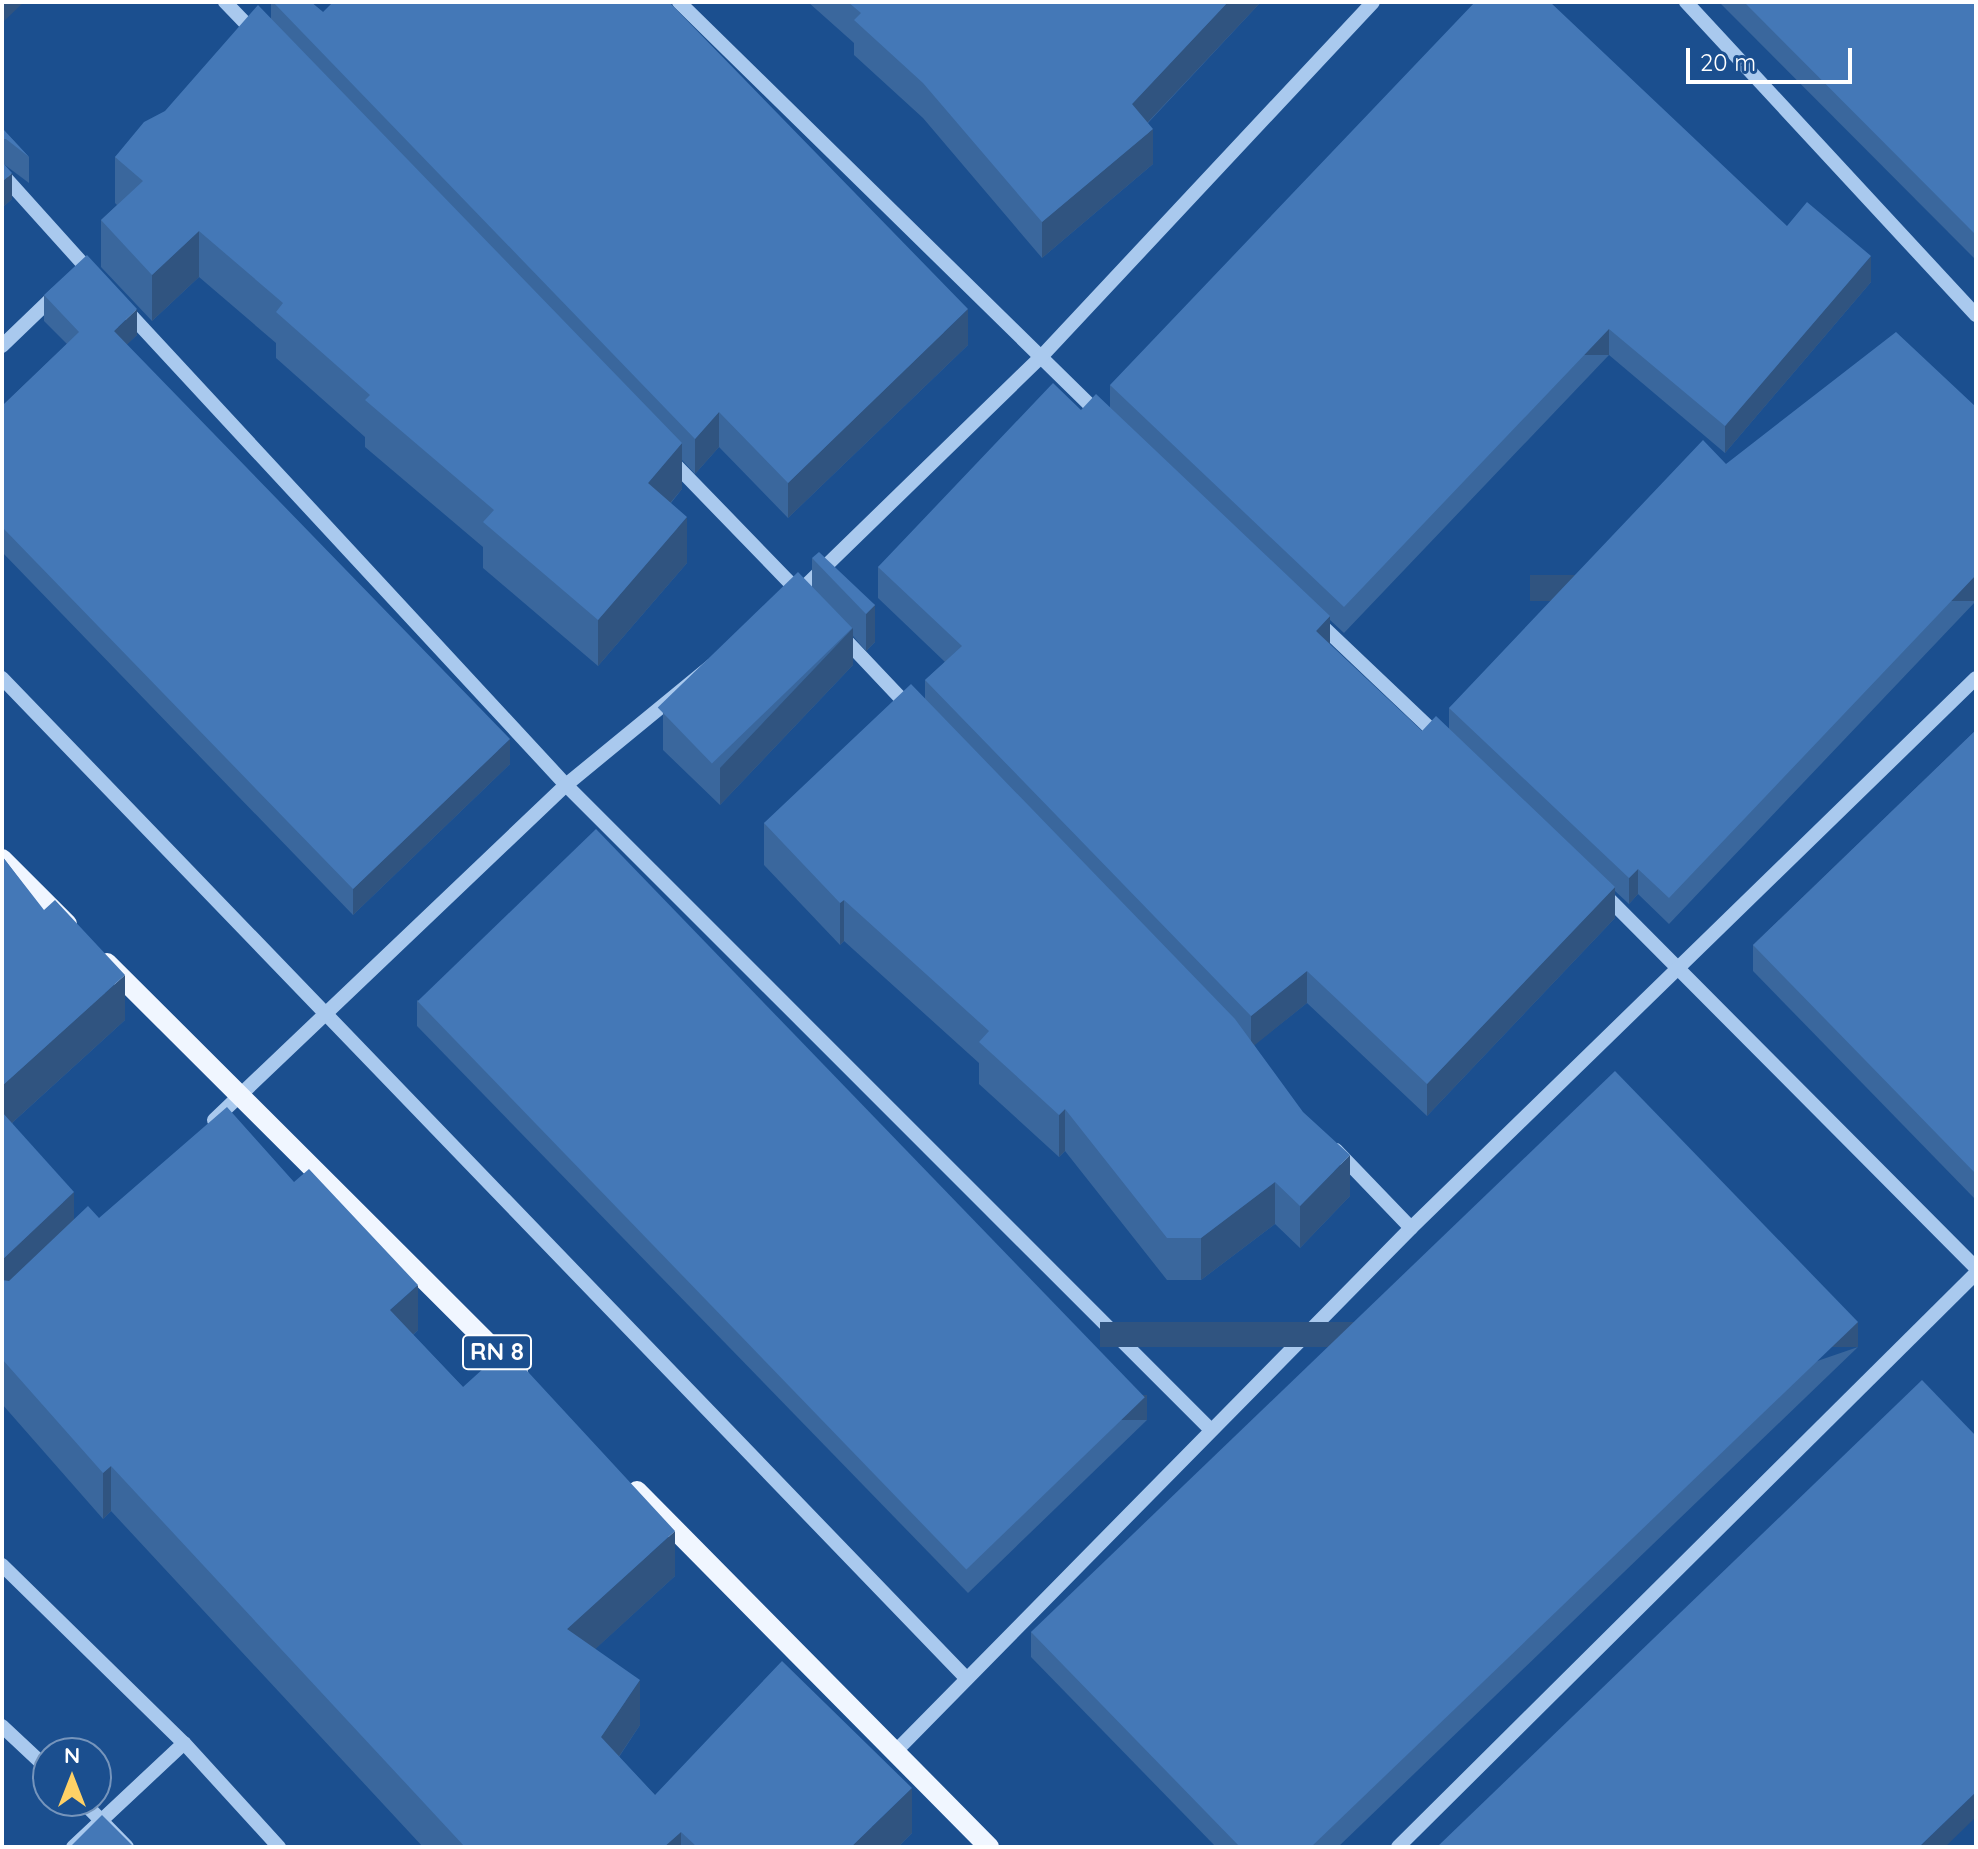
<!DOCTYPE html>
<style>
body{margin:0}
#map{position:relative;width:1978px;height:1849px;overflow:hidden;background:#1b4f8f;font-family:Quicksand,sans-serif}
div>[style]{position:absolute}
[style*='--x']{left:calc(var(--x)*1px);top:calc(var(--y)*1px);width:calc(var(--w)*1px);rotate:calc(var(--a)*1deg)}
.minor>*{height:14px;margin:-7px;padding:0 7px;transform-origin:7px;border-radius:7px;background:#a9c9ee}
.major>*{height:20px;margin:-10px;padding:0 10px;transform-origin:10px;border-radius:10px;background:#f0f6ff}
.wall>*{inset:0;background:#3a679d}
.shaded-wall>*{inset:0;background:#305480;transform-origin:0 0}
.building>*{inset:0;background:#4478b7;transform-origin:0 0}
span{translate:-50% -50%;white-space:nowrap;text-align:center;line-height:1.15;-webkit-text-stroke:7px #1b4f8f;paint-order:stroke}
.shield-label span{padding:2px 6px;background:#1b4f8f;border:2px solid;border-radius:6px;-webkit-text-stroke-width:0}
.shield-label{font-size:24px;color:#fff;font-weight:700}
.frame{position:absolute;inset:0;border:4px solid #fff;pointer-events:none}
.north{position:absolute;left:32px;top:1737px;width:80px;height:80px;box-sizing:border-box;background:#1b4f8f;border:2px solid #7695bc;border-radius:50%;rotate:0deg;font-size:22px;font-weight:700;line-height:32px;text-align:center;color:#fff}
.north::after{content:'';display:block;margin:auto;width:28px;height:36px;background:#ffd166;clip-path:polygon(50% 0,100% 100%,50% 72%,0 100%)}
.scale{position:absolute;left:1686px;top:48px;width:166px;height:36px;box-sizing:border-box;border:4px solid #fff;border-top:0;padding-left:10px;font-size:24px;line-height:28px;white-space:nowrap;color:#fff;-webkit-text-stroke:6px #1b4f8f;paint-order:stroke}
</style>
<div id="map">
<div class="minor">
<i style="--x:225;--y:2;--w:45;--a:45.9"></i>
<i style="--x:679;--y:2;--w:588;--a:44.45"></i>
<i style="--x:1686;--y:2;--w:427;--a:47.2"></i>
<i style="--x:2;--y:174;--w:136;--a:48"></i>
<i style="--x:126;--y:310;--w:647;--a:47.19"></i>
<i style="--x:566;--y:785;--w:912;--a:45"></i>
<i style="--x:2;--y:346;--w:75;--a:-43.9"></i>
<i style="--x:670;--y:459;--w:187;--a:45.9"></i>
<i style="--x:796;--y:595;--w:340;--a:-44.2"></i>
<i style="--x:1040;--y:358;--w:487;--a:-46.9"></i>
<i style="--x:1317;--y:621;--w:167;--a:43.5"></i>
<i style="--x:840;--y:634;--w:103;--a:46.6"></i>
<i style="--x:2;--y:678;--w:1390;--a:46.05"></i>
<i style="--x:1601;--y:891;--w:532;--a:45.15"></i>
<i style="--x:214;--y:1120;--w:486;--a:-43.6"></i>
<i style="--x:566;--y:785;--w:189;--a:-39.4"></i>
<i style="--x:1336;--y:1150;--w:108;--a:46.1"></i>
<i style="--x:2;--y:1565;--w:255;--a:44.4"></i>
<i style="--x:184;--y:1743;--w:141;--a:47.6"></i>
<i style="--x:2;--y:1726;--w:63;--a:43.1"></i>
<i style="--x:896;--y:1751;--w:734;--a:-45.44"></i>
<i style="--x:1411;--y:1228;--w:788;--a:-44.23"></i>
<i style="--x:82;--y:1801;--w:64;--a:45.6"></i>
<i style="--x:73;--y:1847;--w:152;--a:-43.1"></i>
<i style="--x:1398;--y:1847;--w:815;--a:-44.8"></i>
</div>
<div class="major">
<i style="--x:2;--y:859;--w:92;--a:45"></i>
<i style="--x:107;--y:963;--w:581;--a:44.93"></i>
<i style="--x:637;--y:1491;--w:501;--a:45.32"></i>
</div>
<div class="wall">
<i style="clip-path:polygon(271px 2px,311px 2px,323px 12px,968px 345px,788px 518px,719px 447px,695px 474px,682px 460px,682px 489px,671px 503px,687px 563px,598px 666px,483px 568px,483px 547px,365px 447px,365px 437px,276px 358px,276px 343px,199px 277px,152px 321px,101px 267px,101px 220px,117px 205px,115px 203px,115px 157px,271px 18px)"></i>
<i style="clip-path:polygon(808px 2px,1260px 2px,1260px 3px,1148px 123px,1153px 164px,1042px 258px,923px 118px,854px 55px,854px 43px)"></i>
<i style="clip-path:polygon(1719px 2px,1976px 2px,1976px 260px)"></i>
<i style="clip-path:polygon(2px 128px,29px 157px,29px 183px,5px 165px,12px 199px,2px 208px)"></i>
<i style="clip-path:polygon(1787px 226px,1871px 282px,1725px 453px,1609px 355px,1344px 633px,1330px 620px,1330px 645px,1422px 731px,1449px 729px,1449px 708px,1726px 464px,1976px 407px,1976px 601px,1669px 924px,1638px 894px,1629px 904px,1615px 891px,1615px 918px,1427px 1116px,1307px 1003px,1254px 1045px,1350px 1196px,1300px 1248px,1275px 1224px,1201px 1280px,1167px 1280px,1065px 1151px,1059px 1157px,979px 1084px,979px 1063px,844px 941px,840px 945px,764px 865px,764px 823px,925px 699px,925px 680px,945px 662px,878px 598px,878px 567px,1081px 410px,1110px 407px,1110px 385px)"></i>
<i style="clip-path:polygon(44px 295px,137px 335px,126px 345px,510px 764px,353px 915px,2px 552px,2px 406px,67px 344px,44px 321px)"></i>
<i style="clip-path:polygon(812px 558px,875px 605px,875px 642px,866px 651px,853px 636px,853px 665px,720px 805px,663px 750px,663px 713px,812px 587px)"></i>
<i style="clip-path:polygon(1976px 730px,1976px 1200px,1753px 971px,1753px 945px)"></i>
<i style="clip-path:polygon(2px 856px,125px 1020px,12px 1123px,74px 1219px,99px 1218px,418px 1330px,413px 1335px,463px 1387px,675px 1576px,595px 1649px,640px 1725px,619px 1757px,655px 1795px,912px 1833px,898px 1847px,423px 1847px,111px 1511px,103px 1519px,2px 1404px)"></i>
<i style="clip-path:polygon(417px 1000px,1147px 1420px,968px 1593px,417px 1026px)"></i>
<i style="clip-path:polygon(1858px 1347px,1338px 1847px,1216px 1847px,1031px 1657px,1031px 1632px)"></i>
</div>
<div class="shaded-wall">
<i style="clip-path:polygon(2px 2px,24px 2px,2px 23px)"></i>
<i style="clip-path:polygon(1228px 2px,1260px 2px,1260px 3px,1132px 139px,1132px 104px)"></i>
<i style="clip-path:polygon(1153px 129px,1153px 164px,1042px 258px,1042px 222px)"></i>
<i style="clip-path:polygon(12px 173px,12px 199px,2px 208px,2px 182px)"></i>
<i style="clip-path:polygon(199px 231px,199px 277px,152px 321px,152px 275px)"></i>
<i style="clip-path:polygon(1871px 256px,1871px 282px,1725px 453px,1725px 426px)"></i>
<i style="clip-path:polygon(137px 309px,137px 335px,114px 357px,114px 331px)"></i>
<i style="clip-path:polygon(968px 309px,968px 345px,788px 518px,788px 483px)"></i>
<i style="left:1609px;top:329px;width:26px;height:384px;rotate:90deg"></i>
<i style="clip-path:polygon(719px 412px,719px 447px,695px 474px,695px 439px)"></i>
<i style="clip-path:polygon(682px 443px,682px 489px,648px 529px,648px 483px)"></i>
<i style="clip-path:polygon(687px 517px,687px 563px,598px 666px,598px 620px)"></i>
<i style="left:1976px;top:575px;width:26px;height:446px;rotate:90deg"></i>
<i style="clip-path:polygon(875px 605px,875px 642px,866px 651px,866px 614px)"></i>
<i style="clip-path:polygon(1330px 616px,1330px 648px,1316px 631px)"></i>
<i style="clip-path:polygon(853px 628px,853px 665px,720px 805px,720px 768px)"></i>
<i style="clip-path:polygon(510px 739px,510px 764px,353px 915px,353px 889px)"></i>
<i style="clip-path:polygon(1638px 869px,1638px 894px,1629px 904px,1629px 878px)"></i>
<i style="clip-path:polygon(1615px 887px,1615px 918px,1427px 1116px,1427px 1084px)"></i>
<i style="clip-path:polygon(844px 900px,844px 941px,840px 945px,840px 903px)"></i>
<i style="clip-path:polygon(1307px 971px,1307px 1003px,1251px 1048px,1251px 1016px)"></i>
<i style="clip-path:polygon(125px 975px,125px 1020px,2px 1132px,2px 1086px)"></i>
<i style="clip-path:polygon(1065px 1109px,1065px 1151px,1059px 1157px,1059px 1115px)"></i>
<i style="clip-path:polygon(1350px 1155px,1350px 1196px,1300px 1248px,1300px 1206px)"></i>
<i style="clip-path:polygon(1275px 1182px,1275px 1224px,1201px 1280px,1201px 1238px)"></i>
<i style="clip-path:polygon(74px 1192px,74px 1237px,2px 1305px,2px 1260px)"></i>
<i style="clip-path:polygon(418px 1285px,418px 1330px,390px 1355px,390px 1310px)"></i>
<i style="left:1858px;top:1322px;width:25px;height:758px;rotate:90deg"></i>
<i style="left:1147px;top:1395px;width:25px;height:249px;rotate:90deg"></i>
<i style="clip-path:polygon(111px 1466px,111px 1511px,103px 1519px,103px 1473px)"></i>
<i style="clip-path:polygon(675px 1531px,675px 1576px,567px 1675px,567px 1629px)"></i>
<i style="clip-path:polygon(640px 1680px,640px 1725px,601px 1783px,601px 1737px)"></i>
<i style="clip-path:polygon(912px 1788px,912px 1833px,898px 1847px,851px 1847px)"></i>
<i style="clip-path:polygon(1976px 1792px,1976px 1817px,1945px 1847px,1919px 1847px)"></i>
<i style="clip-path:polygon(681px 1832px,681px 1847px,664px 1847px)"></i>
</div>
<div class="building">
<i style="clip-path:polygon(273px 2px,311px 2px,323px 12px,333px 2px,669px 2px,968px 309px,788px 483px,719px 412px,695px 439px)"></i>
<i style="clip-path:polygon(848px 2px,1228px 2px,1132px 104px,1153px 129px,1042px 222px,923px 83px,854px 20px,861px 13px)"></i>
<i style="clip-path:polygon(1475px 2px,1550px 2px,1787px 226px,1807px 202px,1871px 256px,1725px 426px,1609px 329px,1344px 607px,1110px 385px)"></i>
<i style="clip-path:polygon(1744px 2px,1976px 2px,1976px 235px)"></i>
<i style="clip-path:polygon(258px 5px,682px 443px,648px 483px,687px 517px,598px 620px,483px 522px,494px 510px,365px 400px,370px 395px,276px 312px,283px 303px,199px 231px,152px 275px,101px 220px,143px 181px,115px 157px,144px 122px,165px 111px)"></i>
<i style="clip-path:polygon(2px 128px,29px 157px,6px 139px,2px 139px)"></i>
<i style="clip-path:polygon(2px 162px,12px 173px,2px 182px)"></i>
<i style="clip-path:polygon(87px 255px,137px 309px,114px 331px,510px 739px,353px 889px,2px 527px,2px 406px,79px 332px,44px 295px)"></i>
<i style="clip-path:polygon(1896px 332px,1976px 407px,1976px 575px,1669px 898px,1638px 869px,1629px 878px,1449px 708px,1703px 440px,1726px 464px)"></i>
<i style="clip-path:polygon(1053px 383px,1081px 410px,1096px 394px,1330px 616px,1316px 631px,1422px 731px,1436px 716px,1615px 887px,1427px 1084px,1307px 971px,1251px 1016px,925px 680px,962px 646px,878px 567px)"></i>
<i style="clip-path:polygon(819px 552px,875px 605px,866px 614px,812px 558px)"></i>
<i style="left:798px;top:572px;width:78px;height:195px;rotate:46deg"></i>
<i style="clip-path:polygon(911px 684px,1235px 1019px,1303px 1112px,1350px 1155px,1300px 1206px,1275px 1182px,1201px 1238px,1167px 1238px,1065px 1109px,1059px 1115px,979px 1042px,989px 1031px,844px 900px,840px 903px,764px 823px)"></i>
<i style="clip-path:polygon(1976px 730px,1976px 1174px,1753px 945px)"></i>
<i style="left:596px;top:829px;width:790px;height:248px;rotate:46deg"></i>
<i style="clip-path:polygon(2px 856px,44px 910px,55px 900px,125px 975px,2px 1086px)"></i>
<i style="clip-path:polygon(1615px 1071px,1858px 1322px,1311px 1847px,1240px 1847px,1031px 1632px)"></i>
<i style="clip-path:polygon(227px 1107px,294px 1182px,309px 1169px,418px 1285px,390px 1310px,463px 1387px,506px 1348px,675px 1531px,567px 1629px,640px 1680px,601px 1737px,655px 1795px,782px 1661px,912px 1788px,851px 1847px,697px 1847px,681px 1832px,664px 1847px,465px 1847px,111px 1466px,103px 1473px,2px 1359px,2px 1280px,9px 1281px,88px 1206px,99px 1218px)"></i>
<i style="clip-path:polygon(2px 1112px,74px 1192px,2px 1260px)"></i>
<i style="clip-path:polygon(1922px 1380px,1976px 1436px,1976px 1792px,1919px 1847px,1437px 1847px)"></i>
<i style="clip-path:polygon(102px 1815px,134px 1847px,70px 1847px)"></i>
</div>
<div class="shield-label">
<span style="left:497px;top:1352px">RN 8</span>
</div>
<div class="frame"></div>
<div class="north">N</div>
<div class="scale">20 m</div>
</div>
